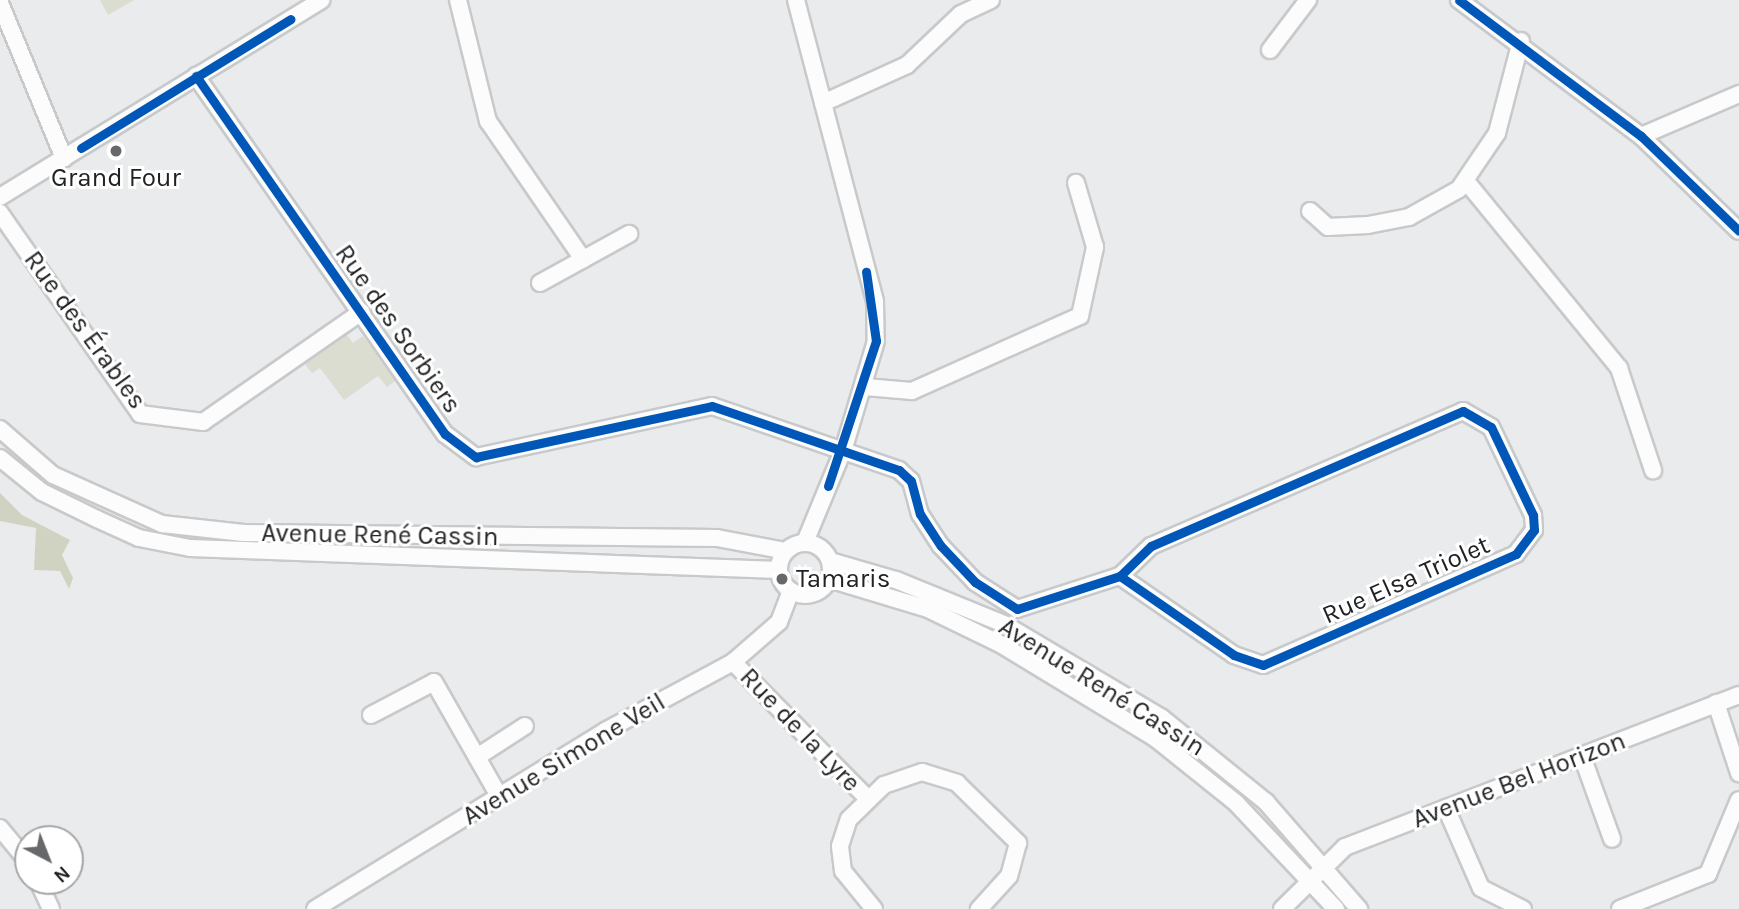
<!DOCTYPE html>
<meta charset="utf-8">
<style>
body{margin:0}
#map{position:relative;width:1739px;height:909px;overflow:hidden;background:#eaebed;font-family:Karla,sans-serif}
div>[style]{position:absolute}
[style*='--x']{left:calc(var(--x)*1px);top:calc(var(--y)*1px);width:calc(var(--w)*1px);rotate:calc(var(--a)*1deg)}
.green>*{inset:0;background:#dbddd0}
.forest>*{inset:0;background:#d0d3c2}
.roads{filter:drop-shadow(2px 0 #c8c9ca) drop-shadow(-2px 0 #c8c9ca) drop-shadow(0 2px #c8c9ca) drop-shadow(0 -2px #c8c9ca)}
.minor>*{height:16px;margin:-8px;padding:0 8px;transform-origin:8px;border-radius:8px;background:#fcfcfc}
.minor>.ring{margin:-8px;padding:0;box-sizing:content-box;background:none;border:16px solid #fcfcfc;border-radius:50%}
.cycleway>*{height:9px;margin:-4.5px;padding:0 4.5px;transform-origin:4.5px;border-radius:4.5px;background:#0057b8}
.dots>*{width:19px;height:19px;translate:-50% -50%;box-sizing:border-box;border:4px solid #fff;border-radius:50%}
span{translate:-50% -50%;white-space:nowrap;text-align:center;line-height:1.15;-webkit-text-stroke:6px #fff;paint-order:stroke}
.poi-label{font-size:26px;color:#212223}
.left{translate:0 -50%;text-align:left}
.street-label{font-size:26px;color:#212223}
.north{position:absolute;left:14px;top:825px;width:70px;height:70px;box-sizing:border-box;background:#fff;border:2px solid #a6a7a7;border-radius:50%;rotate:138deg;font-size:19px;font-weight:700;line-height:28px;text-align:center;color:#212223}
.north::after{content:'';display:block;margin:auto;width:24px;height:32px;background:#67686a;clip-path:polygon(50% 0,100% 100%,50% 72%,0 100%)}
</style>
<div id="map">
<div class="green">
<i style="clip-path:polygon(100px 0,134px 0,108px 15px)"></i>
<i style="clip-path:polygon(346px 334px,353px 343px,363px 336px,395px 381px,387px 387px,378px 376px,344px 400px,320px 368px,312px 373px,305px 364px)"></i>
</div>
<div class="forest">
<i style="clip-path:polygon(0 493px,22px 515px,70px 540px,62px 555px,73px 578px,69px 589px,60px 571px,34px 570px,36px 528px,0 521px)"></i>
</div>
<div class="roads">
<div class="minor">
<i style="--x:458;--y:0;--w:125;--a:76.1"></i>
<i style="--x:488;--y:121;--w:168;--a:55.5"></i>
<i style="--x:796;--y:0;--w:312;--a:75.3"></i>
<i style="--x:875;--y:302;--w:39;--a:89"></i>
<i style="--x:876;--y:341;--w:112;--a:106.7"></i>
<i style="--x:844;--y:448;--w:102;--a:112.5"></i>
<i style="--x:1459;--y:0;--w:227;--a:36.8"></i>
<i style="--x:1641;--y:136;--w:136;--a:44.1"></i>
<i style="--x:0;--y:3;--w:168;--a:67.6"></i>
<i style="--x:1270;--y:50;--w:63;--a:-52.8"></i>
<i style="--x:196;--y:76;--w:436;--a:55.2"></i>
<i style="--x:445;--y:434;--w:39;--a:37"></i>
<i style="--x:476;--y:457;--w:241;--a:-12.2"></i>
<i style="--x:712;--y:406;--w:198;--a:18.9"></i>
<i style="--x:899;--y:470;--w:16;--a:43"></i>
<i style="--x:911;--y:481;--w:34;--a:75"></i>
<i style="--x:920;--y:514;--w:38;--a:57"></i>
<i style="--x:941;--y:546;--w:50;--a:46.6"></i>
<i style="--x:975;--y:582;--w:50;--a:32.7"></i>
<i style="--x:1017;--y:609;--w:108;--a:-17.8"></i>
<i style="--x:1120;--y:576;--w:43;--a:-44.1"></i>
<i style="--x:1151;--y:546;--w:340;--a:-23.4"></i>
<i style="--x:1463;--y:411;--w:32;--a:30"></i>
<i style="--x:1491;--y:427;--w:98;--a:64.5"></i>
<i style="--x:1533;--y:515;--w:15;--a:86"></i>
<i style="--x:1534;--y:530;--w:30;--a:127"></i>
<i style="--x:1516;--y:554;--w:276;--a:156.3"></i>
<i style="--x:1263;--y:665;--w:31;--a:-161"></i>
<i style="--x:1234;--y:655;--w:139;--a:-145.3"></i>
<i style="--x:823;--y:103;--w:92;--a:-24.3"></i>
<i style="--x:907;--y:65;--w:74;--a:-43.4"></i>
<i style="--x:961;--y:14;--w:33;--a:-25"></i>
<i style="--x:1641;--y:136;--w:107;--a:-23.2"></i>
<i style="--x:1466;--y:181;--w:242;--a:50.7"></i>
<i style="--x:1619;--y:368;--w:108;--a:71.6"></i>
<i style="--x:0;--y:197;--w:377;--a:-31.5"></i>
<i style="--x:1310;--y:211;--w:24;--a:42"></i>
<i style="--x:1328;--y:227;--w:40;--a:-2.9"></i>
<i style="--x:1368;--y:225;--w:42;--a:-11"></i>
<i style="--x:1409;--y:217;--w:57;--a:-29.2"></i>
<i style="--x:1459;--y:189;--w:68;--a:-55.8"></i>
<i style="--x:1497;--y:133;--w:95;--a:-75.4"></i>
<i style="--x:0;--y:213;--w:245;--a:55.1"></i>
<i style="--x:140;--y:414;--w:64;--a:7.2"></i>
<i style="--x:203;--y:422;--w:193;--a:-34.8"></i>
<i style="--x:540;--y:283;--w:102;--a:-28.8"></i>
<i style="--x:865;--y:387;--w:47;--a:4.9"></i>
<i style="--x:912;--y:391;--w:184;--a:-24.1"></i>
<i style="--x:1080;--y:316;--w:71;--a:-77.7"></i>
<i style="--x:1095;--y:247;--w:67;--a:-106.5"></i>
<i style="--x:0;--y:429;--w:70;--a:41"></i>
<i style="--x:53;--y:475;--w:120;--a:24.2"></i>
<i style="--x:162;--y:524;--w:82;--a:6.3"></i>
<i style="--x:244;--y:533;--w:473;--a:0.6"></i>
<i style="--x:717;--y:538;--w:70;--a:10.7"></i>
<i style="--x:0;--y:458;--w:54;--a:39"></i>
<i style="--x:42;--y:492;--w:61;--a:26.1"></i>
<i style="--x:97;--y:519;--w:46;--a:24.3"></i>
<i style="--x:139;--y:538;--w:52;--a:11.1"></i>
<i style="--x:190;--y:548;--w:589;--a:2.14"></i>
<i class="ring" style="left:779px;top:543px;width:36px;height:36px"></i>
<i style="--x:830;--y:561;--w:69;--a:16.1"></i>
<i style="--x:896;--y:580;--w:119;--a:22.2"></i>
<i style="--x:1006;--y:625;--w:182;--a:30.8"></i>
<i style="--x:1162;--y:718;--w:134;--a:38.9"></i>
<i style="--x:1266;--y:802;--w:142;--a:49"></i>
<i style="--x:829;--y:579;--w:103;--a:16.9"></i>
<i style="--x:928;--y:609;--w:82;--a:25.9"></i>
<i style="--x:1002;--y:645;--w:179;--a:31.3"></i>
<i style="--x:1155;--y:738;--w:104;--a:38.7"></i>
<i style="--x:1236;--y:803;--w:146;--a:46.7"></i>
<i style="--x:733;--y:662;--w:190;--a:45.4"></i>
<i style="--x:1716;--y:703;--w:74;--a:71.8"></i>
<i style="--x:371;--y:715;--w:71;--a:-27.6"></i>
<i style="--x:434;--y:682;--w:131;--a:60.3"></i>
<i style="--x:1582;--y:756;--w:88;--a:70.1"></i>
<i style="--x:477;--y:757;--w:57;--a:-32.9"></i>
<i style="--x:1446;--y:808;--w:87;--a:66.4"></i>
<i style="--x:1481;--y:888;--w:47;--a:26.6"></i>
<i style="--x:0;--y:828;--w:44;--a:50.5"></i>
<i style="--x:38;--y:881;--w:31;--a:65"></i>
<i style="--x:315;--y:909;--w:340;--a:-31.5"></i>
<i style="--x:605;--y:731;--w:145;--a:-28.3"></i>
<i style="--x:733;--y:662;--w:61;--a:-41"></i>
<i style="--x:779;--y:622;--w:33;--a:-69"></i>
<i style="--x:874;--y:909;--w:49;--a:-129.2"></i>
<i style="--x:843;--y:871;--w:25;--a:-97"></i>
<i style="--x:840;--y:846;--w:28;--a:-72"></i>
<i style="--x:849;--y:819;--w:49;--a:-44.2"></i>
<i style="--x:884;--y:785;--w:40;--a:-18.9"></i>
<i style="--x:922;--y:772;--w:37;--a:17"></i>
<i style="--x:957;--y:783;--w:86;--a:44.5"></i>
<i style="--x:1018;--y:843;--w:34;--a:105"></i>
<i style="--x:1009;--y:876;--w:45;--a:132.3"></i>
<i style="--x:1282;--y:909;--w:88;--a:-44.5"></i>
<i style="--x:1345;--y:847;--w:422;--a:-21.1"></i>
<i style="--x:1620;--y:909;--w:95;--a:-21.7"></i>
<i style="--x:1708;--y:874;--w:80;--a:-67.3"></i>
</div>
</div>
<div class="cycleway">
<i style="--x:1459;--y:0;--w:227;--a:36.8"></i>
<i style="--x:1641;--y:136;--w:136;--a:44.1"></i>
<i style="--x:196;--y:76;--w:436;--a:55.2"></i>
<i style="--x:445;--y:434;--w:39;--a:37"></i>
<i style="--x:476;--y:457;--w:241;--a:-12.2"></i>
<i style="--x:712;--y:406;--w:198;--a:18.9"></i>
<i style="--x:899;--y:470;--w:16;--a:43"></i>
<i style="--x:911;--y:481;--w:34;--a:75"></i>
<i style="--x:920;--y:514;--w:38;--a:57"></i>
<i style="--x:941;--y:546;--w:50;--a:46.6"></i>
<i style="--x:975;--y:582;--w:50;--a:32.7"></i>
<i style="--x:1017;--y:609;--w:108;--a:-17.8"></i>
<i style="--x:1120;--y:576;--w:43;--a:-44.1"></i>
<i style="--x:1151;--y:546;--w:340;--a:-23.4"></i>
<i style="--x:1463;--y:411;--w:32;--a:30"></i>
<i style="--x:1491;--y:427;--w:98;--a:64.5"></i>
<i style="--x:1533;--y:515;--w:15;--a:86"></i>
<i style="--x:1534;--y:530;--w:30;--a:127"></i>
<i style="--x:1516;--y:554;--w:276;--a:156.3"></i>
<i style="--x:1263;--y:665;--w:31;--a:-161"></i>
<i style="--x:1234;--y:655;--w:139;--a:-145.3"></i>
<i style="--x:81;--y:148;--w:246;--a:-31.6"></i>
<i style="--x:828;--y:486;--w:153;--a:-71.7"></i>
<i style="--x:876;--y:341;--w:70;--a:-98.2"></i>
</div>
<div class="dots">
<i style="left:116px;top:151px;background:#67686a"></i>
<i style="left:782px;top:579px;background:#67686a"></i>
</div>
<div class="poi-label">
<span style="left:116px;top:178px">Grand Four</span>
<span class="left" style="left:796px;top:579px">Tamaris</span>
</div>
<div class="street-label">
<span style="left:398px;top:329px;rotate:55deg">Rue des Sorbiers</span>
<span style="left:85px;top:330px;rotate:54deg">Rue des Érables</span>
<span style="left:380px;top:535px;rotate:1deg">Avenue René Cassin</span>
<span style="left:1406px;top:580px;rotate:-24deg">Rue Elsa Triolet</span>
<span style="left:1102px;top:687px;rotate:32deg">Avenue René Cassin</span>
<span style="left:800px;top:730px;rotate:46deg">Rue de la Lyre</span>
<span style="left:564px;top:759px;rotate:-31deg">Avenue Simone Veil</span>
<span style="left:1519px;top:780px;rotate:-21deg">Avenue Bel Horizon</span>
</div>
<div class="north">N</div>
</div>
